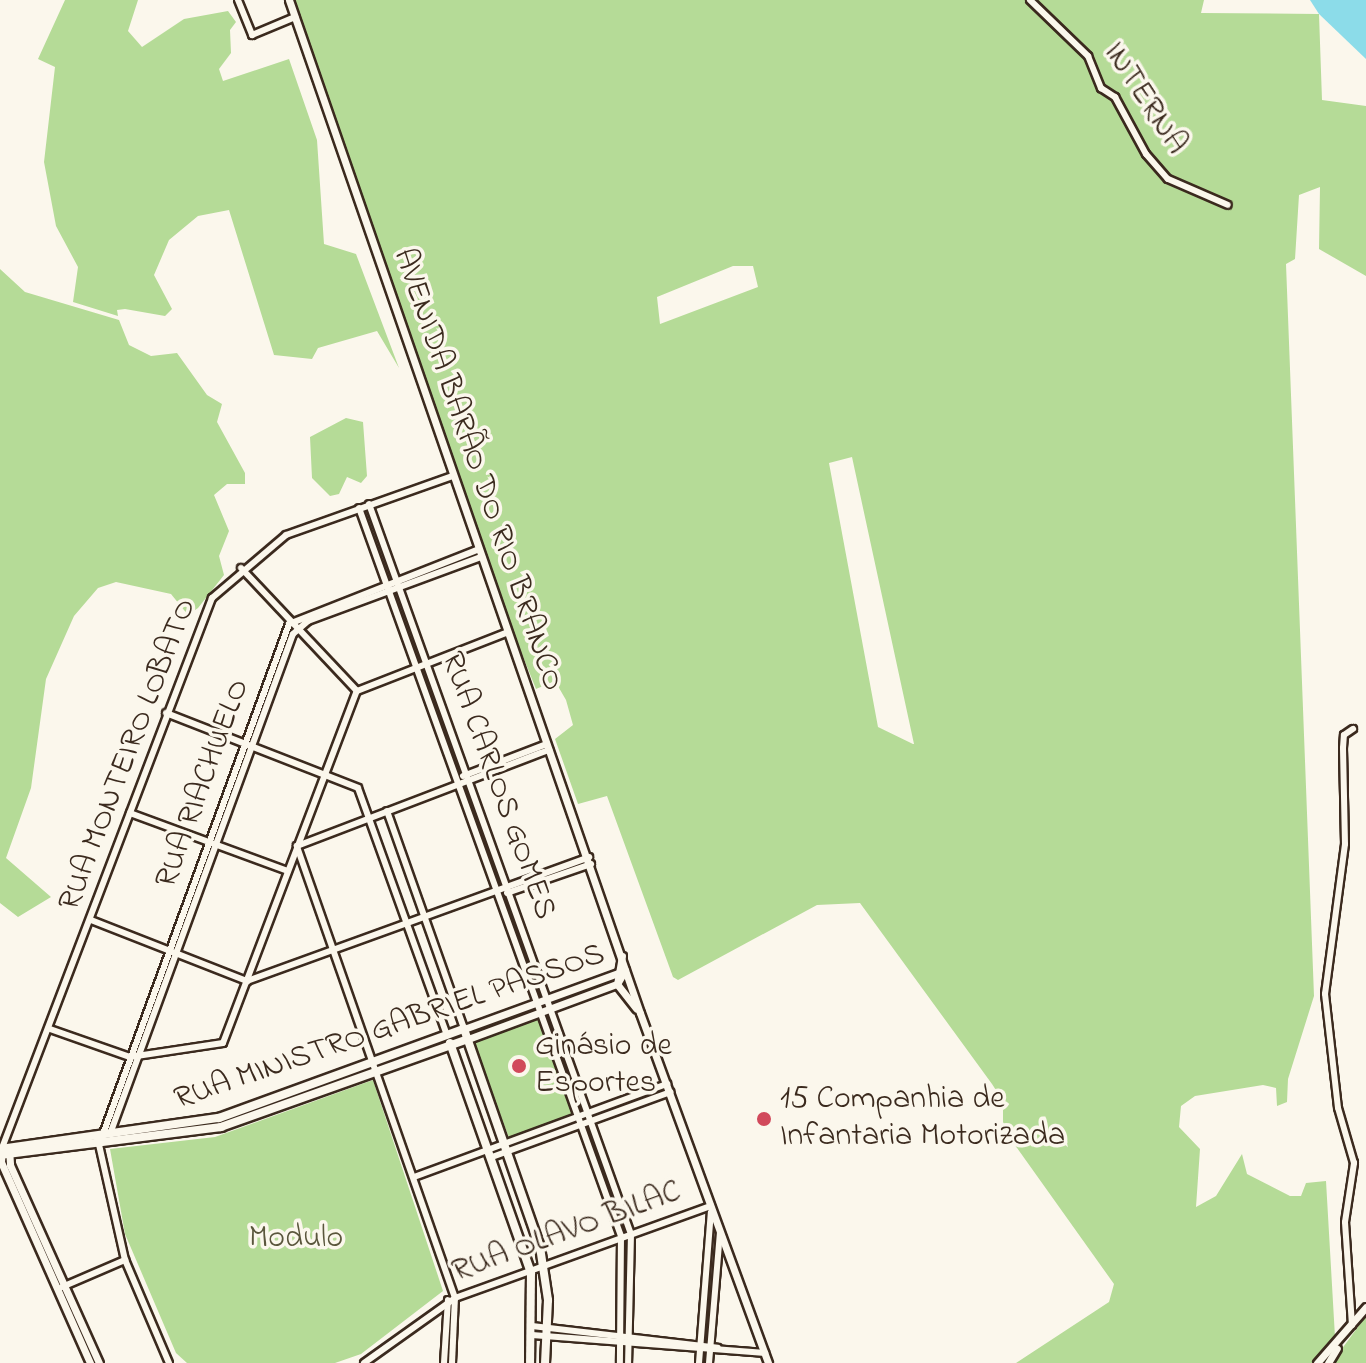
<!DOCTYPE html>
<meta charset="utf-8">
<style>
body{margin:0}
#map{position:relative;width:1366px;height:1363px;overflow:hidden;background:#fbf7ec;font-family:"Indie Flower",sans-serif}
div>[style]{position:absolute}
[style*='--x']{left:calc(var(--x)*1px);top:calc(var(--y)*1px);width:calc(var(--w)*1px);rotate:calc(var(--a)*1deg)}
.green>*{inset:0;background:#b5db97;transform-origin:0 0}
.water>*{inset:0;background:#8cdce9}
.roads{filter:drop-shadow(2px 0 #3b2a1e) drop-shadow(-2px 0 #3b2a1e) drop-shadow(0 2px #3b2a1e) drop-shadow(0 -2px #3b2a1e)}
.minor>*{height:6px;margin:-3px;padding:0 3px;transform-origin:3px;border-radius:3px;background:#fbf7ec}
.tertiary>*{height:7px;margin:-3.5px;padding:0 3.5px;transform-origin:3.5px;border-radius:3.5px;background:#fbf7ec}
.secondary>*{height:8px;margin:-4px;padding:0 4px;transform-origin:4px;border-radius:4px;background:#fbf7ec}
.dots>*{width:22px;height:22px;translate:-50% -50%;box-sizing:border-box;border:4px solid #fbf7ec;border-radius:50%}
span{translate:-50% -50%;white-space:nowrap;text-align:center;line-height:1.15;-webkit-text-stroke:7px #fbf7ec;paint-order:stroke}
.street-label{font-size:32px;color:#3b2a1e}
.poi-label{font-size:32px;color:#3b2a1e}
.left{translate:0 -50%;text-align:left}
.park-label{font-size:32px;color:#5a563c}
</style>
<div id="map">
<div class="green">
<i style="clip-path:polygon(65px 0,138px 0,128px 31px,142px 47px,184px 19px,228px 11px,236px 22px,230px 30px,231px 53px,219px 69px,223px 81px,289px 59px,317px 140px,324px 244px,356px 254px,399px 368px,377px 331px,318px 348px,312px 359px,274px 355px,229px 210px,198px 216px,169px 240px,154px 275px,172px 309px,165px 316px,125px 309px,117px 310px,118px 316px,73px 302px,78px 267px,56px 226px,44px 162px,55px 67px,38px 59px)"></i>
<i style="clip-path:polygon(evenodd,291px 0,1204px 0,1201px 13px,1319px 14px,1322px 100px,1366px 106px,1366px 276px,1319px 249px,1320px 187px,1299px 195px,1295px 259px,1286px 264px,1314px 996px,1288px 1079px,1287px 1102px,1277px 1106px,1276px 1088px,1263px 1085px,1195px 1096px,1181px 1106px,1179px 1127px,1200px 1149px,1196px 1207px,1216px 1196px,1242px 1154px,1247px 1174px,1290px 1196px,1301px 1196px,1306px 1183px,1326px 1181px,1335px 1337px,1314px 1363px,1016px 1363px,1109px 1302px,1114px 1284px,1012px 1141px,1003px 1122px,1003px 1101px,992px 1084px,860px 903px,817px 905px,678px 980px,673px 977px,607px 796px,578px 804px,555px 739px,573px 725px,566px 700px,555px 681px,536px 689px,483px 557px,291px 0,733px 266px,753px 266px,758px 287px,660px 324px,657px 297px,733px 266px,291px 0,852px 457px,914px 744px,913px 744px,878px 727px,829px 463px,852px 457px)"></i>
<i style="clip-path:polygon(0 269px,25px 292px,119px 320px,129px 345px,151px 356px,177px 353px,207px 395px,222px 404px,217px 422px,245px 473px,245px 484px,227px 484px,214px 495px,229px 531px,219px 556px,224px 575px,198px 608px,188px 615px,171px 594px,116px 582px,98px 588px,74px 616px,46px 679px,31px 788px,6px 858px,51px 897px,18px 917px,0 903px)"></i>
<i style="clip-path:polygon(346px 418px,363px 422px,367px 476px,361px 483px,347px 477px,339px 494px,330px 496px,312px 478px,310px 437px)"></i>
<i style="left:539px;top:1015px;width:105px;height:72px;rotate:69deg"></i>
<i style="clip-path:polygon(373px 1080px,443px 1291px,361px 1354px,335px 1363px,187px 1363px,176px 1353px,125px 1234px,110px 1149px,215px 1137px)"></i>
<i style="clip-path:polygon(1366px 1316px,1366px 1363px,1334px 1363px,1341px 1350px)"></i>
</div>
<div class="water">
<i style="clip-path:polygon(1310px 0,1366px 0,1366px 59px,1319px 14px)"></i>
</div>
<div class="roads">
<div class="minor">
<i style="--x:238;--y:0;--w:38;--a:68"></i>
<i style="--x:252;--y:35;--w:47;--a:-22.7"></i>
<i style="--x:1030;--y:0;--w:81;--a:44"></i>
<i style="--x:1088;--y:56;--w:35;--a:68"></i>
<i style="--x:1101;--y:88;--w:17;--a:33"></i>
<i style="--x:1115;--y:97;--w:65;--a:61.5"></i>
<i style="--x:1146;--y:154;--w:33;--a:49"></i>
<i style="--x:1168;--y:179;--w:65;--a:23.4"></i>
<i style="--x:369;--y:504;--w:776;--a:70.26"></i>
<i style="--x:631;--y:1234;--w:129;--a:91.3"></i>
<i style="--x:359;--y:508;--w:774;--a:70.21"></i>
<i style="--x:621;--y:1236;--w:127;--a:90.5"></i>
<i style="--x:241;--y:568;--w:169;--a:46.7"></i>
<i style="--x:166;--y:713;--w:206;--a:21.3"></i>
<i style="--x:358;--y:788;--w:263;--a:70.2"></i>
<i style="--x:463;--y:776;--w:90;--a:-20.9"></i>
<i style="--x:387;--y:811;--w:231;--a:70.5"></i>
<i style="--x:130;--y:813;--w:168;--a:20.2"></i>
<i style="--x:507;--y:893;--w:89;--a:-19"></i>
<i style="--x:91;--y:920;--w:168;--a:21.4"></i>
<i style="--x:247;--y:981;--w:364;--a:-19.9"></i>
<i style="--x:50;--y:1029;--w:85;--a:19.3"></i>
<i style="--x:130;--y:1057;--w:94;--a:-8.6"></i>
<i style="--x:223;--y:1043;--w:377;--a:-69.2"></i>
<i style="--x:357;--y:691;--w:162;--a:-21.3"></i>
<i style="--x:110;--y:1134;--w:532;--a:-69.9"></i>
<i style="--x:293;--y:634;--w:20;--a:-41"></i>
<i style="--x:308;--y:621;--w:184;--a:-20.3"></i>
<i style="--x:2;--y:1148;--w:589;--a:-69.1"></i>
<i style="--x:212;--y:598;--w:97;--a:-40.4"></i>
<i style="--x:286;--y:535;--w:177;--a:-19.5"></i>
<i style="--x:492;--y:1157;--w:190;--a:-20"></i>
<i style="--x:414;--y:1177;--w:270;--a:-20.2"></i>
<i style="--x:62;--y:1287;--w:69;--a:-23.2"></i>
<i style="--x:1352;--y:1325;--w:103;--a:-93.9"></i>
<i style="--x:1345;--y:1222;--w:60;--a:-81.3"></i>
<i style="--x:1354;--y:1163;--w:57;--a:-106.2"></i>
<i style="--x:1338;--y:1108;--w:115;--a:-96.5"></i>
<i style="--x:1325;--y:994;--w:151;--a:-82.4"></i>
<i style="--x:1345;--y:844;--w:96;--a:-91.2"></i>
<i style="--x:1343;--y:748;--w:13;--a:-86"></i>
<i style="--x:1344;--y:735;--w:11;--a:-34"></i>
<i style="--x:532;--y:1326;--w:187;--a:6.7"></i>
<i style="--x:532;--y:1335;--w:234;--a:4.4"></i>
<i style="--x:169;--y:1363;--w:112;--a:-113.1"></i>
<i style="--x:125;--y:1260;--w:118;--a:-102.7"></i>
<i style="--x:99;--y:1145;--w:555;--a:-69.96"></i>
<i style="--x:289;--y:624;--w:204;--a:-21.5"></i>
<i style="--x:364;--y:1363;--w:112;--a:-35.5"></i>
<i style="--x:455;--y:1298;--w:272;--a:-19.8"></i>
<i style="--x:444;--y:1363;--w:63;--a:-86.4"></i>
<i style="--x:452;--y:1363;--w:65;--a:-87.4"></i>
<i style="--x:455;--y:1298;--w:479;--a:-109.3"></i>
<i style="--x:297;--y:846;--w:270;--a:-20.9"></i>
<i style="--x:699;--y:1363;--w:151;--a:-85.5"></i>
<i style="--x:709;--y:1363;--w:132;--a:-85.2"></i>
</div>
<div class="tertiary">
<i style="--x:289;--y:0;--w:1072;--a:70.89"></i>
<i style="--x:640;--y:1013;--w:373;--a:69.9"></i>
<i style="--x:622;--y:956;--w:28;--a:100"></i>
<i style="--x:617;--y:984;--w:31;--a:52"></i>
<i style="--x:464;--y:1029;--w:169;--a:-20"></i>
<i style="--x:468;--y:1039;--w:159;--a:-20.3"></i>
<i style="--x:617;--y:984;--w:16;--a:-60"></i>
<i style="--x:9;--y:1149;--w:16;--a:86"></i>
<i style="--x:10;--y:1165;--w:217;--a:65.8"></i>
<i style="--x:2;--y:1150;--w:12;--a:95"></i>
<i style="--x:1;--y:1162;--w:220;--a:66.1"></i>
<i style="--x:1317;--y:1363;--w:74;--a:-48.8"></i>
<i style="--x:1328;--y:1363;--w:17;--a:-59"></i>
</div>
<div class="secondary">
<i style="--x:450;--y:1043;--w:244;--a:70.6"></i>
<i style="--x:531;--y:1273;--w:90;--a:90.6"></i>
<i style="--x:0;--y:1149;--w:221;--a:-8.1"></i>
<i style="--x:219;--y:1118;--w:261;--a:-20"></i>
<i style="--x:464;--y:1029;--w:231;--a:70.8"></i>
<i style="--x:540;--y:1247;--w:54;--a:81.4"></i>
<i style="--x:548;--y:1300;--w:63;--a:92.7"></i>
<i style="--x:0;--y:1155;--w:223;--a:-7.2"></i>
<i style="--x:221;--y:1127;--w:262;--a:-19.6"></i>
</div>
</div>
<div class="dots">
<i style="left:519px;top:1066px;background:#d1495b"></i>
<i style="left:764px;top:1119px;background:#d1495b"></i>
</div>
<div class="street-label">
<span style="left:1144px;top:99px;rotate:57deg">INTERNA</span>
<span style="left:477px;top:470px;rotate:71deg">AVENIDA BARÃO DO RIO BRANCO</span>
<span style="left:129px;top:755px;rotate:-69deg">RUA MONTEIRO LOBATO</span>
<span style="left:204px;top:784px;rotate:-70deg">RUA RIACHUELO</span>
<span style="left:497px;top:786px;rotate:70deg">RUA CARLOS GOMES</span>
<span style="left:390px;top:1028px;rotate:-19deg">RUA MINISTRO GABRIEL PASSOS</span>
<span style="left:567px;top:1233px;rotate:-20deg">RUA OLAVO BILAC</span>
</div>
<div class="poi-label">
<span class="left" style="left:535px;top:1066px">Ginásio de<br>Esportes</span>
<span class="left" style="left:780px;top:1119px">15 Companhia de<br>Infantaria Motorizada</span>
</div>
<div class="park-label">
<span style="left:296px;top:1239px">Modulo</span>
</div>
</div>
